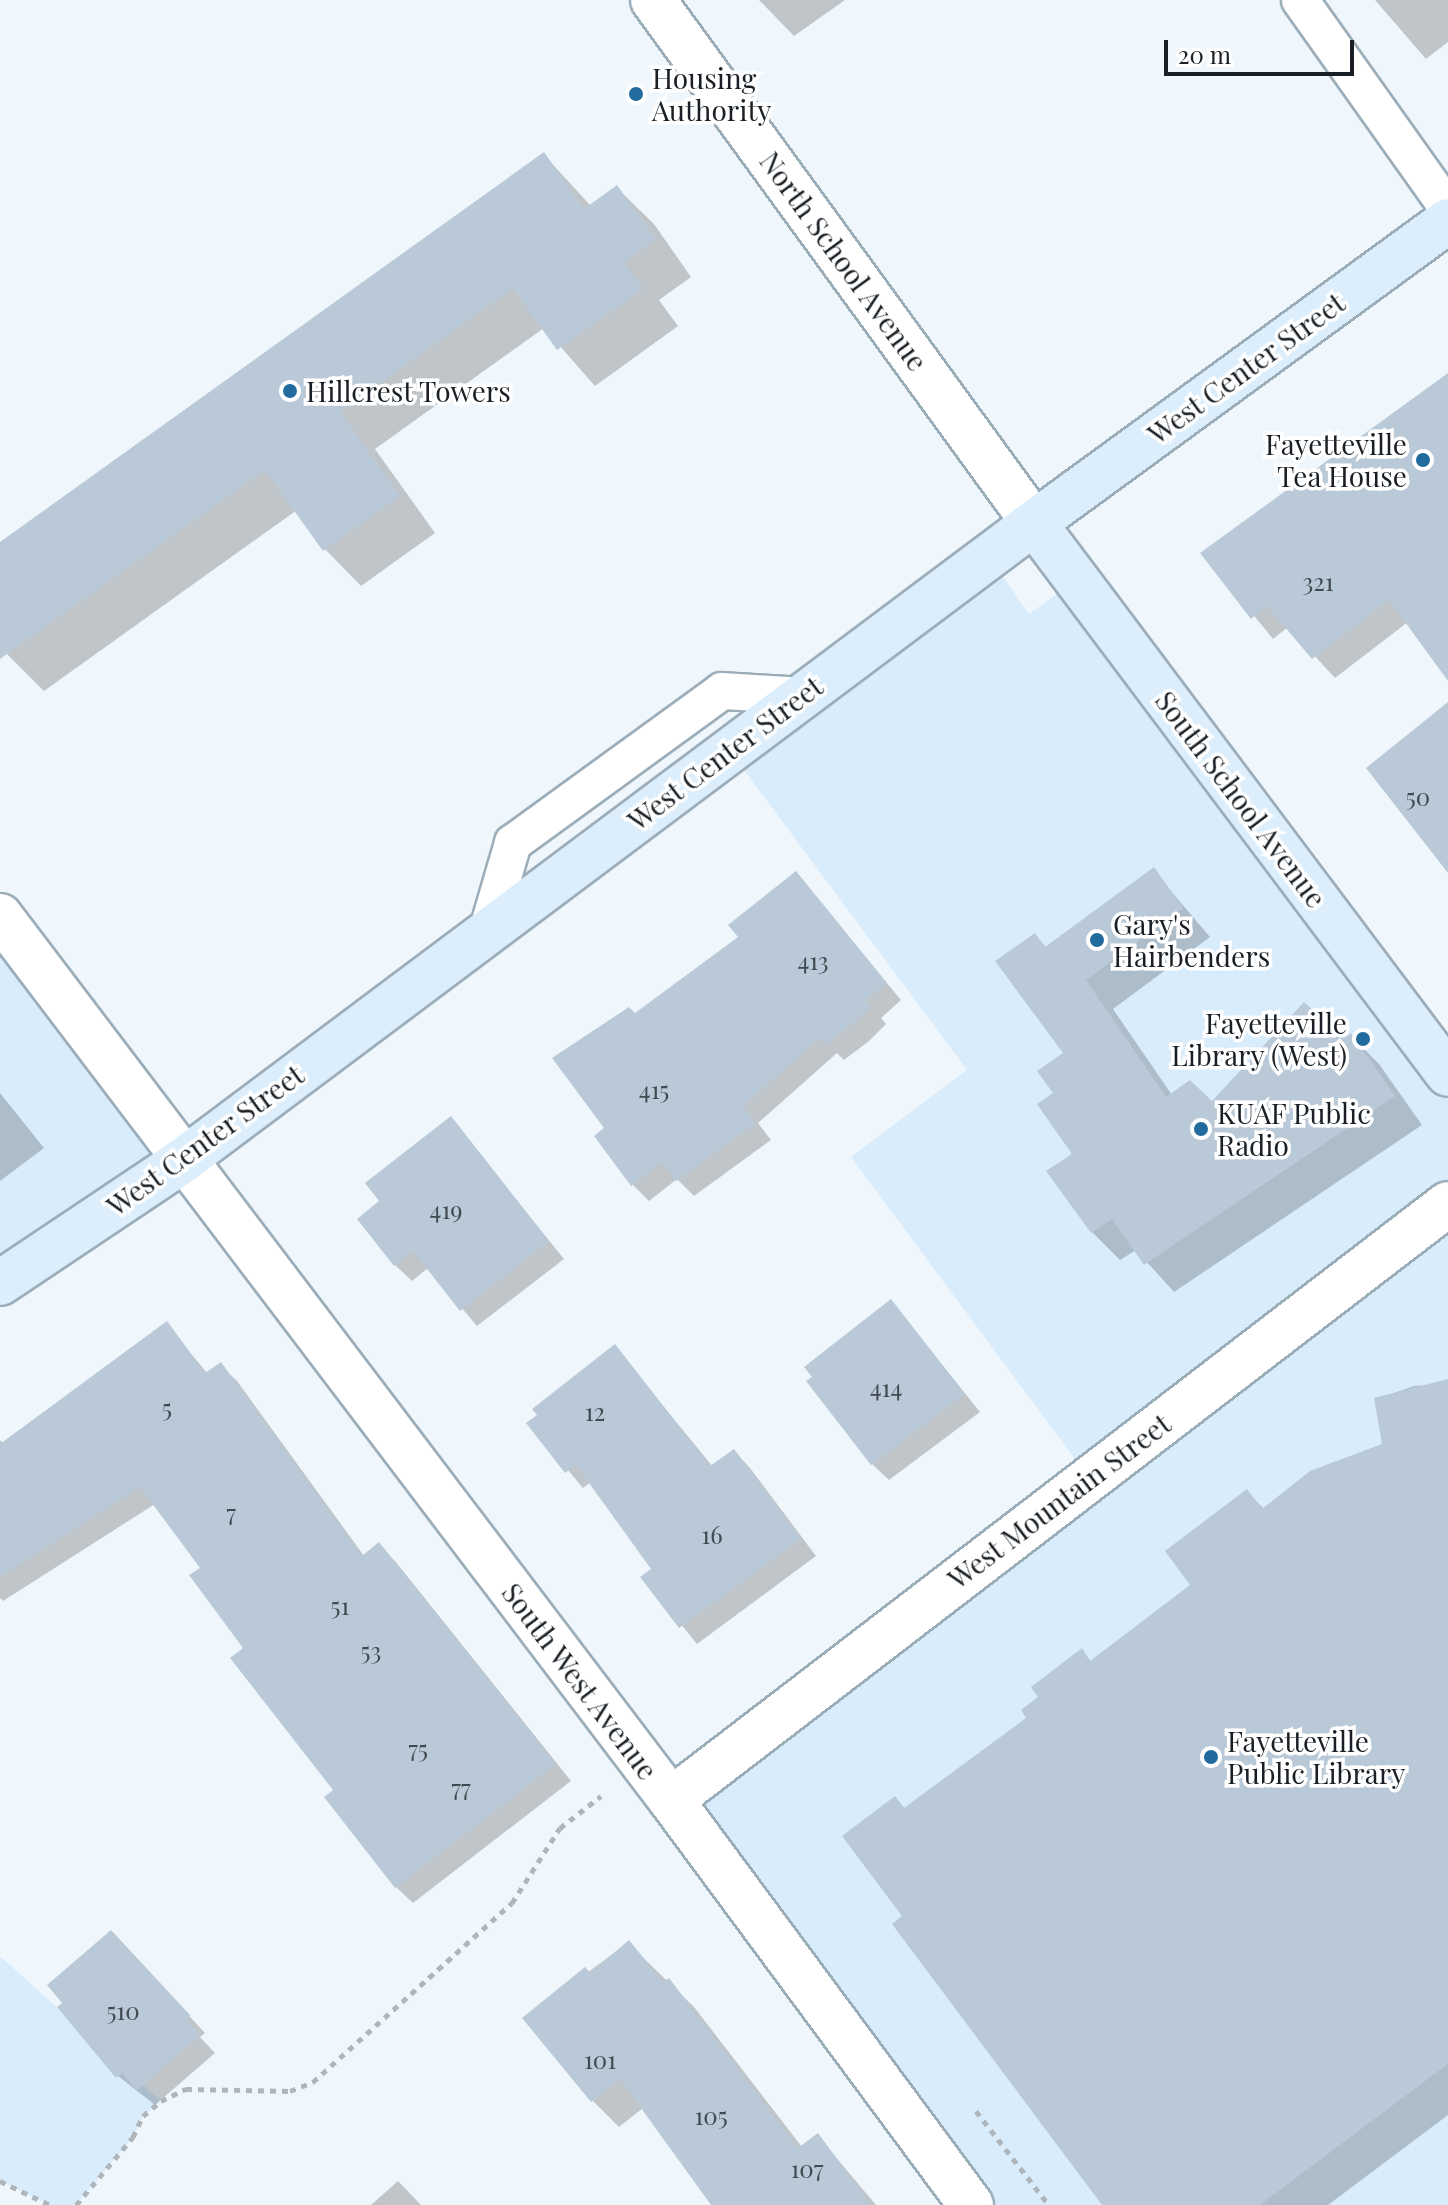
<!DOCTYPE html>
<style>
body{margin:0}
#map{position:relative;width:1448px;height:2205px;overflow:hidden;background:#f0f7fc;font-family:"Playfair Display",serif}
div>[style]{position:absolute}
[style*='--x']{left:calc(var(--x)*1px);top:calc(var(--y)*1px);width:calc(var(--w)*1px);rotate:calc(var(--a)*1deg)}
.built>*{inset:0;background:#d9ecfc}
.shadow>*{inset:0;background:#0003}
.building>*{inset:0;background:#b9c9d7}
.path>*{height:5px;margin-top:-2.5px;transform-origin:0;background:repeating-linear-gradient(90deg,#afb6bb 0 6px,transparent 0 12px)}
.roads{filter:drop-shadow(2px 0 #9cadba) drop-shadow(-2px 0 #9cadba) drop-shadow(0 2px #9cadba) drop-shadow(0 -2px #9cadba)}
.lane>*{height:36px;margin:-18px;padding:0 18px;transform-origin:18px;border-radius:18px;background:#fff}
.street>*{height:44px;margin:-22px;padding:0 22px;transform-origin:22px;border-radius:22px;background:#fff}
.secondary>*{height:44px;margin:-22px;padding:0 22px;transform-origin:22px;border-radius:22px;background:#dceefc}
.dots>*{width:22px;height:22px;translate:-50% -50%;box-sizing:border-box;border:4px solid #fff;border-radius:50%}
span{translate:-50% -50%;white-space:nowrap;text-align:center;line-height:1.15;-webkit-text-stroke:7px #fff;paint-order:stroke}
.number-label{font-size:24px;color:#414a51}
.number-label span{-webkit-text-stroke-width:0}
.poi-label{font-size:28px;color:#191f24}
.left{translate:0 -50%;text-align:left}
.right{translate:-100% -50%;text-align:right}
.street-label{font-size:28px;color:#191f24}
.scale{position:absolute;left:1164px;top:40px;width:190px;height:36px;box-sizing:border-box;border:4px solid #191f24;border-top:0;padding-left:10px;font-size:24px;line-height:28px;white-space:nowrap;color:#191f24;-webkit-text-stroke:6px #fff;paint-order:stroke}
</style>
<div id="map">
<div class="built">
<i style="clip-path:polygon(989px 556px,1029px 614px,1076px 580px,1448px 1074px,1448px 2205px,971px 2205px,671px 1800px,1089px 1478px,851px 1157px,967px 1070px,729px 750px)"></i>
<i style="clip-path:polygon(0 916px,182px 1161px,0 1282px)"></i>
<i style="clip-path:polygon(0 1956px,161px 2101px,143px 2116px,133px 2137px,76px 2205px,50px 2205px,0 2181px)"></i>
</div>
<div class="shadow">
<i style="clip-path:polygon(759px 0,845px 0,794px 36px)"></i>
<i style="clip-path:polygon(1375px 0,1448px 0,1448px 42px,1426px 59px)"></i>
<i style="clip-path:polygon(544px 155px,591px 206px,617px 188px,654px 224px,691px 277px,659px 300px,678px 326px,595px 386px,544px 328px,375px 449px,435px 533px,361px 586px,325px 549px,297px 510px,44px 691px,7px 654px,0 644px,0 544px)"></i>
<i style="clip-path:polygon(1448px 376px,1448px 678px,1408px 622px,1335px 678px,1288px 627px,1273px 639px,1203px 553px)"></i>
<i style="clip-path:polygon(1153px 870px,1210px 937px,1113px 1009px,1172px 1095px,1212px 1104px,1350px 1035px,1379px 1064px,1422px 1125px,1174px 1292px,1136px 1250px,1120px 1260px,1092px 1232px,1056px 1094px,1066px 1053px,1035px 936px,1047px 948px)"></i>
<i style="clip-path:polygon(796px 874px,901px 1000px,881px 1018px,886px 1024px,869px 1041px,844px 1060px,837px 1053px,758px 1123px,771px 1140px,694px 1196px,677px 1179px,649px 1201px,632px 1184px,607px 1129px,635px 1015px,741px 938px)"></i>
<i style="clip-path:polygon(0 1093px,44px 1148px,0 1181px)"></i>
<i style="clip-path:polygon(450px 1118px,564px 1259px,477px 1326px,428px 1268px,412px 1281px,395px 1265px)"></i>
<i style="clip-path:polygon(891px 1301px,980px 1412px,889px 1480px,872px 1464px)"></i>
<i style="clip-path:polygon(166px 1324px,208px 1374px,220px 1365px,237px 1381px,364px 1556px,378px 1545px,395px 1561px,571px 1781px,413px 1903px,396px 1887px,246px 1648px,203px 1568px,155px 1504px,3px 1601px,0 1598px,0 1440px,4px 1444px)"></i>
<i style="clip-path:polygon(615px 1347px,713px 1467px,734px 1451px,750px 1468px,816px 1556px,697px 1644px,643px 1577px,654px 1569px,591px 1482px,583px 1488px,529px 1423px)"></i>
<i style="clip-path:polygon(1448px 1384px,1448px 2115px,1328px 2205px,1104px 2205px,905px 1917px,895px 1798px,906px 1810px,1028px 1718px,1081px 1651px,1092px 1662px,1193px 1585px,1247px 1492px,1264px 1509px,1384px 1445px,1377px 1399px,1414px 1386px)"></i>
<i style="clip-path:polygon(628px 1943px,694px 2007px,802px 2147px,818px 2136px,876px 2205px,713px 2205px,643px 2108px,619px 2127px,593px 2101px,525px 2018px)"></i>
<i style="clip-path:polygon(127px 1949px,205px 2033px,200px 2037px,215px 2053px,155px 2105px,118px 2076px,65px 2003px)"></i>
<i style="clip-path:polygon(398px 2181px,421px 2205px,371px 2205px)"></i>
</div>
<div class="building">
<i style="clip-path:polygon(544px 152px,584px 209px,617px 185px,656px 239px,624px 262px,643px 289px,557px 350px,513px 288px,340px 412px,400px 496px,323px 551px,265px 470px,0 659px,0 542px)"></i>
<i style="clip-path:polygon(1448px 373px,1448px 681px,1389px 600px,1312px 659px,1267px 606px,1251px 619px,1200px 553px)"></i>
<i style="clip-path:polygon(1448px 702px,1448px 873px,1366px 768px)"></i>
<i style="clip-path:polygon(1154px 867px,1183px 908px,1086px 980px,1166px 1097px,1190px 1080px,1212px 1101px,1304px 1002px,1344px 1038px,1351px 1033px,1395px 1096px,1144px 1265px,1112px 1219px,1091px 1233px,1046px 1171px,1072px 1154px,1037px 1104px,1053px 1093px,1037px 1071px,1063px 1053px,995px 961px,1035px 933px,1045px 947px)"></i>
<i style="clip-path:polygon(796px 871px,887px 983px,866px 1000px,871px 1007px,852px 1024px,826px 1045px,820px 1038px,743px 1106px,756px 1123px,676px 1181px,662px 1162px,631px 1186px,594px 1136px,604px 1128px,552px 1058px,629px 1007px,635px 1013px,738px 937px,728px 925px)"></i>
<i style="clip-path:polygon(451px 1116px,549px 1241px,460px 1311px,413px 1251px,394px 1266px,357px 1219px,379px 1201px,365px 1183px)"></i>
<i style="clip-path:polygon(891px 1299px,965px 1394px,871px 1465px,806px 1381px,812px 1377px,804px 1367px)"></i>
<i style="clip-path:polygon(167px 1321px,205px 1373px,221px 1362px,362px 1556px,379px 1542px,556px 1764px,395px 1888px,324px 1797px,333px 1790px,230px 1658px,243px 1648px,189px 1575px,200px 1568px,140px 1487px,0 1577px,0 1444px)"></i>
<i style="clip-path:polygon(615px 1344px,710px 1466px,734px 1449px,801px 1539px,679px 1628px,640px 1577px,651px 1569px,576px 1465px,565px 1473px,526px 1423px,537px 1415px,532px 1409px)"></i>
<i style="clip-path:polygon(1448px 1379px,1448px 2064px,1260px 2205px,1102px 2205px,892px 1924px,902px 1916px,842px 1836px,895px 1796px,904px 1808px,1026px 1718px,1021px 1710px,1038px 1697px,1031px 1687px,1082px 1648px,1090px 1661px,1190px 1585px,1165px 1551px,1247px 1489px,1262px 1509px,1310px 1471px,1382px 1444px,1374px 1398px)"></i>
<i style="clip-path:polygon(111px 1930px,190px 2015px,186px 2019px,200px 2035px,137px 2090px,122px 2073px,116px 2078px,57px 2007px,62px 2003px,47px 1985px)"></i>
<i style="clip-path:polygon(629px 1940px,663px 1982px,669px 1978px,798px 2148px,818px 2133px,871px 2205px,711px 2205px,620px 2079px,591px 2102px,522px 2018px,585px 1967px,590px 1973px)"></i>
</div>
<div class="path">
<i style="--x:976;--y:2111;--w:119;--a:52.2"></i>
<i style="--x:0;--y:2181;--w:55;--a:25.6"></i>
<i style="--x:76;--y:2205;--w:89;--a:-50"></i>
<i style="--x:133;--y:2137;--w:23;--a:-65"></i>
<i style="--x:143;--y:2116;--w:23;--a:-40"></i>
<i style="--x:161;--y:2101;--w:28;--a:-26"></i>
<i style="--x:186;--y:2089;--w:104;--a:1.1"></i>
<i style="--x:290;--y:2091;--w:25;--a:-21"></i>
<i style="--x:313;--y:2082;--w:268;--a:-42"></i>
<i style="--x:512;--y:1903;--w:89;--a:-57.4"></i>
<i style="--x:560;--y:1828;--w:52;--a:-38"></i>
</div>
<div class="roads">
<div class="lane">
<i style="--x:1300;--y:0;--w:255;--a:54.6"></i>
<i style="--x:487;--y:932;--w:93;--a:-73.7"></i>
<i style="--x:513;--y:843;--w:258;--a:-36"></i>
<i style="--x:722;--y:691;--w:81;--a:3.5"></i>
</div>
<div class="street">
<i style="--x:653;--y:0;--w:647;--a:53.93"></i>
<i style="--x:0;--y:916;--w:1110;--a:52.8"></i>
<i style="--x:671;--y:1800;--w:504;--a:53.47"></i>
<i style="--x:671;--y:1800;--w:979;--a:-37.49"></i>
</div>
<div class="secondary">
<i style="--x:1034;--y:523;--w:689;--a:53.08"></i>
<i style="--x:0;--y:1283;--w:219;--a:-33.8"></i>
<i style="--x:182;--y:1161;--w:1064;--a:-36.83"></i>
<i style="--x:1034;--y:523;--w:512;--a:-36.11"></i>
</div>
</div>
<div class="dots">
<i style="left:636px;top:94px;background:#216b9f"></i>
<i style="left:290px;top:391px;background:#216b9f"></i>
<i style="left:1423px;top:460px;background:#216b9f"></i>
<i style="left:1097px;top:940px;background:#216b9f"></i>
<i style="left:1363px;top:1039px;background:#216b9f"></i>
<i style="left:1201px;top:1129px;background:#216b9f"></i>
<i style="left:1211px;top:1757px;background:#216b9f"></i>
</div>
<div class="number-label">
<span style="left:1318px;top:582px">321</span>
<span style="left:1418px;top:797px">50</span>
<span style="left:813px;top:961px">413</span>
<span style="left:654px;top:1090px">415</span>
<span style="left:446px;top:1210px">419</span>
<span style="left:886px;top:1388px">414</span>
<span style="left:167px;top:1408px">5</span>
<span style="left:595px;top:1412px">12</span>
<span style="left:231px;top:1513px">7</span>
<span style="left:712px;top:1535px">16</span>
<span style="left:340px;top:1606px">51</span>
<span style="left:371px;top:1651px">53</span>
<span style="left:418px;top:1749px">75</span>
<span style="left:461px;top:1788px">77</span>
<span style="left:123px;top:2011px">510</span>
<span style="left:600px;top:2060px">101</span>
<span style="left:711px;top:2116px">105</span>
<span style="left:807px;top:2169px">107</span>
</div>
<div class="poi-label">
<span class="left" style="left:652px;top:94px">Housing<br>Authority</span>
<span class="left" style="left:306px;top:391px">Hillcrest Towers</span>
<span class="right" style="left:1407px;top:460px">Fayetteville<br>Tea House</span>
<span class="left" style="left:1113px;top:940px">Gary's<br>Hairbenders</span>
<span class="right" style="left:1347px;top:1039px">Fayetteville<br>Library (West)</span>
<span class="left" style="left:1217px;top:1129px">KUAF Public<br>Radio</span>
<span class="left" style="left:1227px;top:1757px">Fayetteville<br>Public Library</span>
</div>
<div class="street-label">
<span style="left:844px;top:261px;rotate:54deg">North School Avenue</span>
<span style="left:1246px;top:368px;rotate:-36deg">West Center Street</span>
<span style="left:725px;top:753px;rotate:-37deg">West Center Street</span>
<span style="left:1241px;top:799px;rotate:53deg">South School Avenue</span>
<span style="left:205px;top:1140px;rotate:-36deg">West Center Street</span>
<span style="left:1059px;top:1501px;rotate:-37deg">West Mountain Street</span>
<span style="left:580px;top:1681px;rotate:53deg">South West Avenue</span>
</div>
<div class="scale">20 m</div>
</div>
